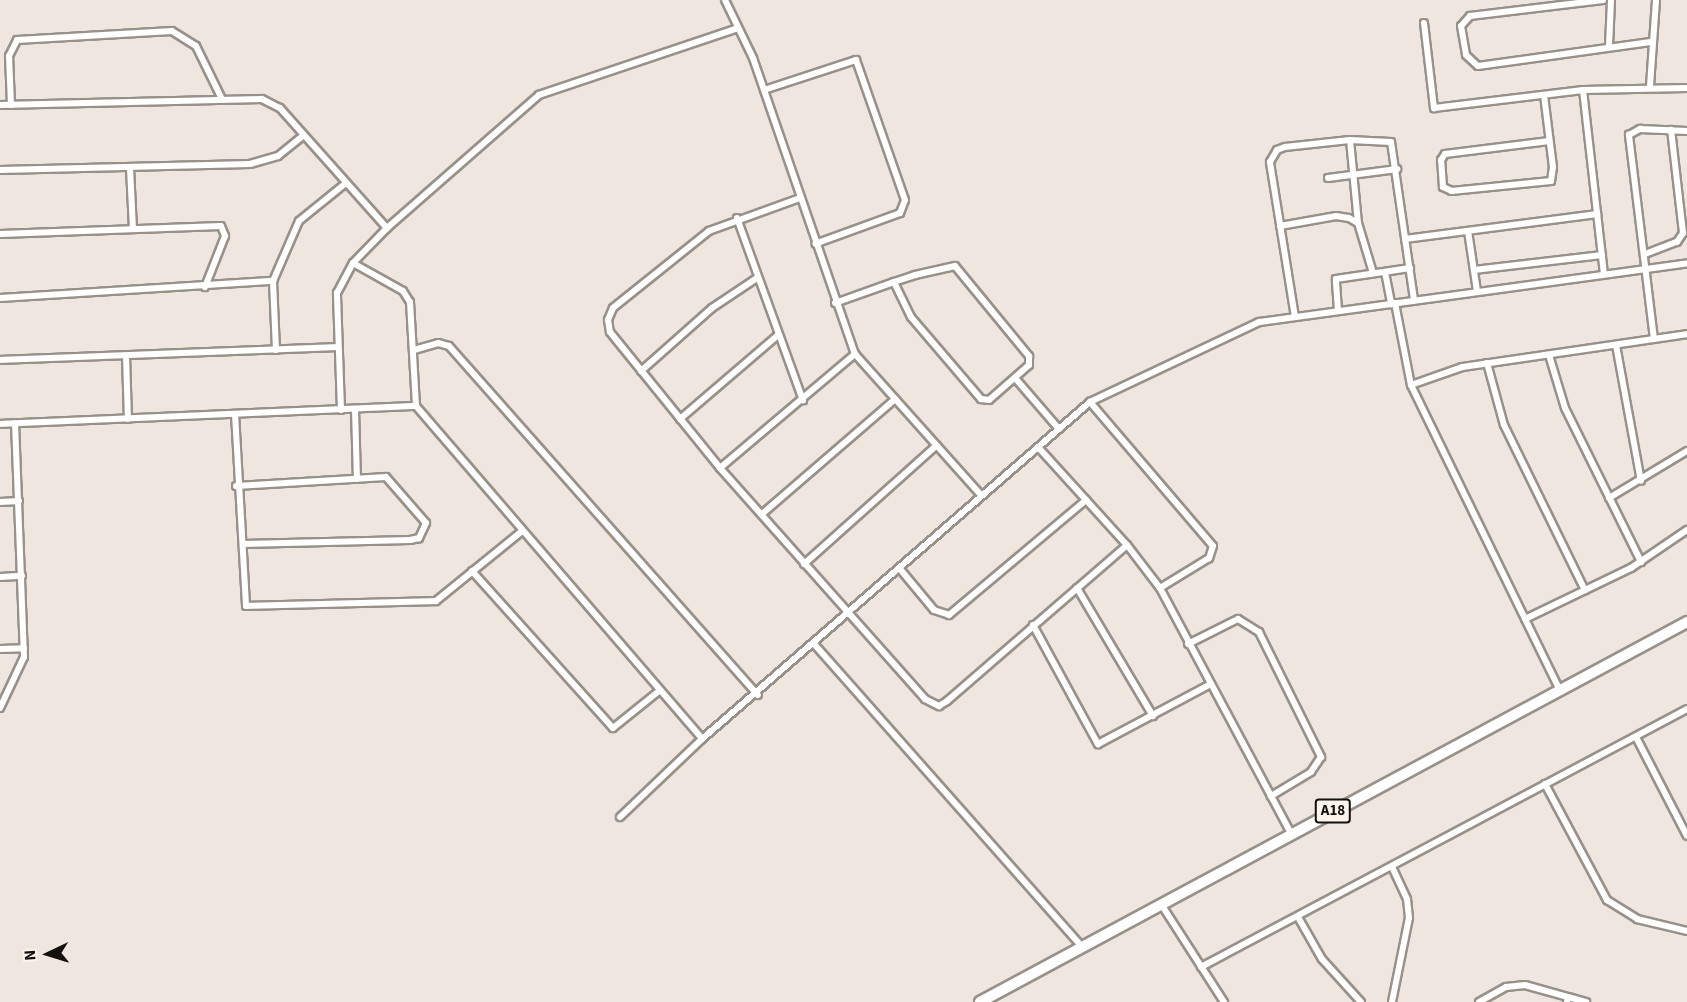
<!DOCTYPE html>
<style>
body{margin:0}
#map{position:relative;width:1687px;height:1002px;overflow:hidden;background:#efe7df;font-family:"Source Sans 3",sans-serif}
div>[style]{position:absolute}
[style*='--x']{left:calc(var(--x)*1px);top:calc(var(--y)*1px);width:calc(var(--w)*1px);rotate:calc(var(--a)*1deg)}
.roads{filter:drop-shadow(2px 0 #989189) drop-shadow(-2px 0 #989189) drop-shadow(0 2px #989189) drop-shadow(0 -2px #989189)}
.street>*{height:6px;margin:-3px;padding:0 3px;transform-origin:3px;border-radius:3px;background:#fff}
.highway>*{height:10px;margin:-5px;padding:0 5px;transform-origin:5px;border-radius:5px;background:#fff}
span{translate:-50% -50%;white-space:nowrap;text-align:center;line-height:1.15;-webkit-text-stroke:4.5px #fdf5ec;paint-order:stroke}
.shield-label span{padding:2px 4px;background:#fdf5ec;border:2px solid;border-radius:4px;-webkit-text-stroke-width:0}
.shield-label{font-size:15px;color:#13100d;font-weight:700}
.north{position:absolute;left:18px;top:924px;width:60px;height:60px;-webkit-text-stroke:4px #fdf5ec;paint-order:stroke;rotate:266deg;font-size:16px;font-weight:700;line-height:24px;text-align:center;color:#13100d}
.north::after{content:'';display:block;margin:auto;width:21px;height:27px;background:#13100d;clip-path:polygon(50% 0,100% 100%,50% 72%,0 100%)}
</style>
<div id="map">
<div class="roads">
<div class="street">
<i style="--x:725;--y:0;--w:64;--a:64.2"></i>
<i style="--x:753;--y:58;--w:313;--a:71"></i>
<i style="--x:855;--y:354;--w:189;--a:48.2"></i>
<i style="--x:1603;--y:0;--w:134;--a:173.1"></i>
<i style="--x:1470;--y:16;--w:13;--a:132"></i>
<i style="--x:1461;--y:26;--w:29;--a:80"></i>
<i style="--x:1466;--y:55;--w:16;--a:43"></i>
<i style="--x:1478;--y:66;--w:176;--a:-7.9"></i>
<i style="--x:1424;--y:23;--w:86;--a:83.3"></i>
<i style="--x:1434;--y:108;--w:150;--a:-6.9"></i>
<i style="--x:1583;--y:90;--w:104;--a:-1.1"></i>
<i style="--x:1609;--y:46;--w:46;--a:-87.5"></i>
<i style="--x:1650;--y:86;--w:86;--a:-86"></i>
<i style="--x:764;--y:90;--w:97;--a:-18.1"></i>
<i style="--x:856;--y:60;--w:148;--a:70.7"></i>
<i style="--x:905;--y:200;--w:14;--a:111"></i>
<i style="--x:900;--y:213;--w:90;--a:160"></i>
<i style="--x:1583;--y:90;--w:184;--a:83.5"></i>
<i style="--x:1544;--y:95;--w:73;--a:82.9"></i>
<i style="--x:1553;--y:167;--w:14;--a:98"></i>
<i style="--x:1551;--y:181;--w:100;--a:174.2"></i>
<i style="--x:1452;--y:191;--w:10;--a:-156"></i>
<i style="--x:1443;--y:187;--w:27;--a:-94"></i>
<i style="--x:1441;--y:160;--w:7;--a:-56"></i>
<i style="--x:1445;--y:154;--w:105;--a:-7.1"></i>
<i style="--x:0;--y:105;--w:262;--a:-1.3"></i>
<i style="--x:262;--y:99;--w:20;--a:27"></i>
<i style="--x:280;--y:108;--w:161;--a:48.3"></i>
<i style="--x:11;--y:105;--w:49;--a:-92.3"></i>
<i style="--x:9;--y:56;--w:18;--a:-63"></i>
<i style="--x:17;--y:40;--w:155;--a:-3.3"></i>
<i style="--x:172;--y:31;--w:28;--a:32"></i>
<i style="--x:196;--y:46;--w:59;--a:63.9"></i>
<i style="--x:1350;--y:140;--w:83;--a:84.5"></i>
<i style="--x:130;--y:168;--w:61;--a:87.2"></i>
<i style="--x:0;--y:170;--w:250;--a:-1.4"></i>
<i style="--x:250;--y:164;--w:29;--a:-16"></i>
<i style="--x:278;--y:156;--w:32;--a:-39"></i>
<i style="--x:1328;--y:178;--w:70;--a:-7.4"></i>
<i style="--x:800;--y:198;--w:97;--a:160.1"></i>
<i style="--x:709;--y:231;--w:123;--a:141.3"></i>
<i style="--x:613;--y:308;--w:13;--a:113"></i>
<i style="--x:608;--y:320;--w:12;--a:81"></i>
<i style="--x:610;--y:332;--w:175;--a:51"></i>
<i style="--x:720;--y:468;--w:309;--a:48.4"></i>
<i style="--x:925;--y:699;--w:16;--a:27"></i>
<i style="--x:939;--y:706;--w:9;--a:-32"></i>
<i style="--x:947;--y:701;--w:238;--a:-40.9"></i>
<i style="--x:737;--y:218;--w:194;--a:70.1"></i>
<i style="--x:1280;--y:226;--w:57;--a:-10.1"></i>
<i style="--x:1336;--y:216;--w:13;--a:9"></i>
<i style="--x:1349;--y:218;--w:10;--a:29"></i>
<i style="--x:1358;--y:223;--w:52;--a:73.3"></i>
<i style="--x:1468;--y:231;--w:61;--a:81.5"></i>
<i style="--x:0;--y:234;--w:221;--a:-2.1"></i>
<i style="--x:221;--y:226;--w:11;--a:68"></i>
<i style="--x:225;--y:236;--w:55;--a:111.4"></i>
<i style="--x:1405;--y:239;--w:194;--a:-7.4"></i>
<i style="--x:1645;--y:254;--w:34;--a:-21"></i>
<i style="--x:1677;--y:242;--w:11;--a:-56"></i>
<i style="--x:1683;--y:233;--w:104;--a:-96.6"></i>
<i style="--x:353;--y:263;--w:57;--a:29.2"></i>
<i style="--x:403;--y:291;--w:13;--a:58"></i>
<i style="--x:410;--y:302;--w:104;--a:86.7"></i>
<i style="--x:1474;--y:270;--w:129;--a:-6.7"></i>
<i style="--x:1385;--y:272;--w:33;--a:79"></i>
<i style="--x:0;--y:298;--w:274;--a:-3.6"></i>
<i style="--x:835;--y:303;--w:63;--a:-19.6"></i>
<i style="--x:894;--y:282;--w:22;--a:-18"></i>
<i style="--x:915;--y:275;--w:41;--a:-12.7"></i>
<i style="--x:955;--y:266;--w:117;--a:50.6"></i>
<i style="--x:1029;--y:356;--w:9;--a:90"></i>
<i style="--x:1029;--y:365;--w:53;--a:138.8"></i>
<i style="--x:989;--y:400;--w:8;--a:-173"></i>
<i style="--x:981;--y:399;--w:108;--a:-130.5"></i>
<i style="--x:911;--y:317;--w:39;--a:-116"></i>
<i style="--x:1395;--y:303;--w:84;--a:79"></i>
<i style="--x:1411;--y:385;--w:339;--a:64"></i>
<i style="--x:1338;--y:311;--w:32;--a:-94"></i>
<i style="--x:1336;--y:279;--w:75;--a:-8.5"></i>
<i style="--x:1295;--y:317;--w:157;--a:-99.2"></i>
<i style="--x:1270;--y:162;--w:14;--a:-60"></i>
<i style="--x:1277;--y:150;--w:9;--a:-21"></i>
<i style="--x:1285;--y:147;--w:65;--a:-6.1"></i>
<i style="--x:1350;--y:140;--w:41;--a:2.8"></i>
<i style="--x:1391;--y:142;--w:160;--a:81.7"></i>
<i style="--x:1654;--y:339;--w:206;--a:-97"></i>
<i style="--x:1629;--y:135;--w:13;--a:-29"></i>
<i style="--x:1640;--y:129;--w:47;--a:2.4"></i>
<i style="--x:1616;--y:345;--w:138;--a:79.6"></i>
<i style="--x:276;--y:350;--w:69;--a:-92.5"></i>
<i style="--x:273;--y:281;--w:65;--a:-66.6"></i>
<i style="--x:299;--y:221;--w:60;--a:-39"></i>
<i style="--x:414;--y:350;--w:25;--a:-16"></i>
<i style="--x:438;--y:343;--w:11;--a:15"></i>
<i style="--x:449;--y:346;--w:466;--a:48.5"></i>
<i style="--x:1549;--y:355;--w:55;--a:73.2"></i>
<i style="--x:1565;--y:408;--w:172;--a:63.7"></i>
<i style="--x:126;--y:356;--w:63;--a:88.2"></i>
<i style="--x:0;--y:360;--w:336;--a:-2.2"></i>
<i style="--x:1487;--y:363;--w:64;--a:74.7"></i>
<i style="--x:1504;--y:425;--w:184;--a:63.9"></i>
<i style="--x:641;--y:371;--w:95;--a:-41.6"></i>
<i style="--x:712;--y:308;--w:54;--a:-33.7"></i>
<i style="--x:1015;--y:378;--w:67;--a:49.2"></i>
<i style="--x:1411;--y:385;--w:54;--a:-19.4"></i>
<i style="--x:1462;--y:367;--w:227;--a:-8.3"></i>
<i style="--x:1090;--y:402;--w:189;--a:49.5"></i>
<i style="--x:1213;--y:546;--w:13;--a:108"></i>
<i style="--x:1209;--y:558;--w:57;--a:148.5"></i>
<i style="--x:355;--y:409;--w:70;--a:88.4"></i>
<i style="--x:341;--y:410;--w:117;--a:-92"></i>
<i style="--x:337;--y:293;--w:34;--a:-62"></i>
<i style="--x:353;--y:263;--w:49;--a:-45.8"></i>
<i style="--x:387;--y:228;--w:202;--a:-41.2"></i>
<i style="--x:539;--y:95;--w:210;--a:-18.6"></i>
<i style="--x:235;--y:414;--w:192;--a:86.7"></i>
<i style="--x:246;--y:606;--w:190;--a:-1.5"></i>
<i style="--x:436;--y:601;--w:111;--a:-39.1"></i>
<i style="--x:680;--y:419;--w:128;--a:-40.6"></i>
<i style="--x:0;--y:424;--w:416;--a:-2.5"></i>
<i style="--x:416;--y:406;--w:439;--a:49.3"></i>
<i style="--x:1038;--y:447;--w:132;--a:47.8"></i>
<i style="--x:1127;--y:545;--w:54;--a:52.5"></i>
<i style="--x:1160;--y:588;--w:278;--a:61.9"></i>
<i style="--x:720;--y:468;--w:177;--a:-40.2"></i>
<i style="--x:236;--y:486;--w:150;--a:-3.4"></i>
<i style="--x:386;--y:477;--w:61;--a:49"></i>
<i style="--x:426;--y:523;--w:17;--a:115"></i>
<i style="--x:419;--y:538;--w:9;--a:167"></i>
<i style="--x:410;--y:540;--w:167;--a:178.6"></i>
<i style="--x:1609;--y:498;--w:91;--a:-31.1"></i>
<i style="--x:0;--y:502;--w:19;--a:-3"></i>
<i style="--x:762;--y:514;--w:176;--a:-40.8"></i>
<i style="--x:804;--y:564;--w:178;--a:-41.8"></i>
<i style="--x:900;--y:569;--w:53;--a:50.3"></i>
<i style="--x:934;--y:610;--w:16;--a:18"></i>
<i style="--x:949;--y:615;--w:179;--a:-40"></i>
<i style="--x:472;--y:571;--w:211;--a:48.1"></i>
<i style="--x:613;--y:728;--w:59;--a:-38.8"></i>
<i style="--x:0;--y:577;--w:22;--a:-3"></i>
<i style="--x:1077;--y:588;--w:149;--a:59.3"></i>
<i style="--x:1525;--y:619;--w:118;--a:-25.7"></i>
<i style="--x:1631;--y:568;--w:68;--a:-34.2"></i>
<i style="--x:1033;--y:625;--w:136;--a:61.4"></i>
<i style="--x:1098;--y:744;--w:128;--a:-28"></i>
<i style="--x:1188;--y:644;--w:56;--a:-26.6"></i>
<i style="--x:1238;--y:619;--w:25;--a:32"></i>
<i style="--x:1259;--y:632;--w:140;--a:63.6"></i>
<i style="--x:1321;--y:757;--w:18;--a:124"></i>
<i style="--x:1311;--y:772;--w:47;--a:149"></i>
<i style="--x:815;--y:645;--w:400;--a:48.5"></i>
<i style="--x:0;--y:649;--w:24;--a:-2"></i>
<i style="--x:0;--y:708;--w:56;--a:-64.8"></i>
<i style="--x:24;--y:657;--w:234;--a:-92.2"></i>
<i style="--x:1636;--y:737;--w:111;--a:62.7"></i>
<i style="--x:1545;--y:784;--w:132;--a:61.9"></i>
<i style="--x:1607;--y:900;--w:36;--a:32"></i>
<i style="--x:1637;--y:919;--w:51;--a:13.5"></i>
<i style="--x:620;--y:817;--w:113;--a:-43.6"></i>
<i style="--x:702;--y:739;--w:514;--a:-40.98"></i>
<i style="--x:1090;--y:402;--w:187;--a:-25.3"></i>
<i style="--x:1259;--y:322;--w:432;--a:-7.8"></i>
<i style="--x:1161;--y:904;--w:117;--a:57.3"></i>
<i style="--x:1298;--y:917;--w:48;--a:60.3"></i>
<i style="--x:1322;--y:959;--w:58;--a:47.8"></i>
<i style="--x:1201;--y:967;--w:550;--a:-27.96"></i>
<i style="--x:1392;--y:1002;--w:86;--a:-78.6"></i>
<i style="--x:1409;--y:918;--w:19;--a:-96"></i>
<i style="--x:1407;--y:899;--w:35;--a:-115"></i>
<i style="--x:1479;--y:1002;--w:31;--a:-29"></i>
<i style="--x:1506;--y:987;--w:19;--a:-6"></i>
<i style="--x:1525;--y:985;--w:45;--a:15.6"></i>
<i style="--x:1567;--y:1002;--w:5;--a:-79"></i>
<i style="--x:1568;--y:997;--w:19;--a:16"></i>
</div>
<div class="highway">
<i style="--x:980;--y:1002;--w:803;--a:-28.26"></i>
</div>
</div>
<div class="shield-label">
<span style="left:1333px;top:811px">A18</span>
</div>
<div class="north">N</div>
</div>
